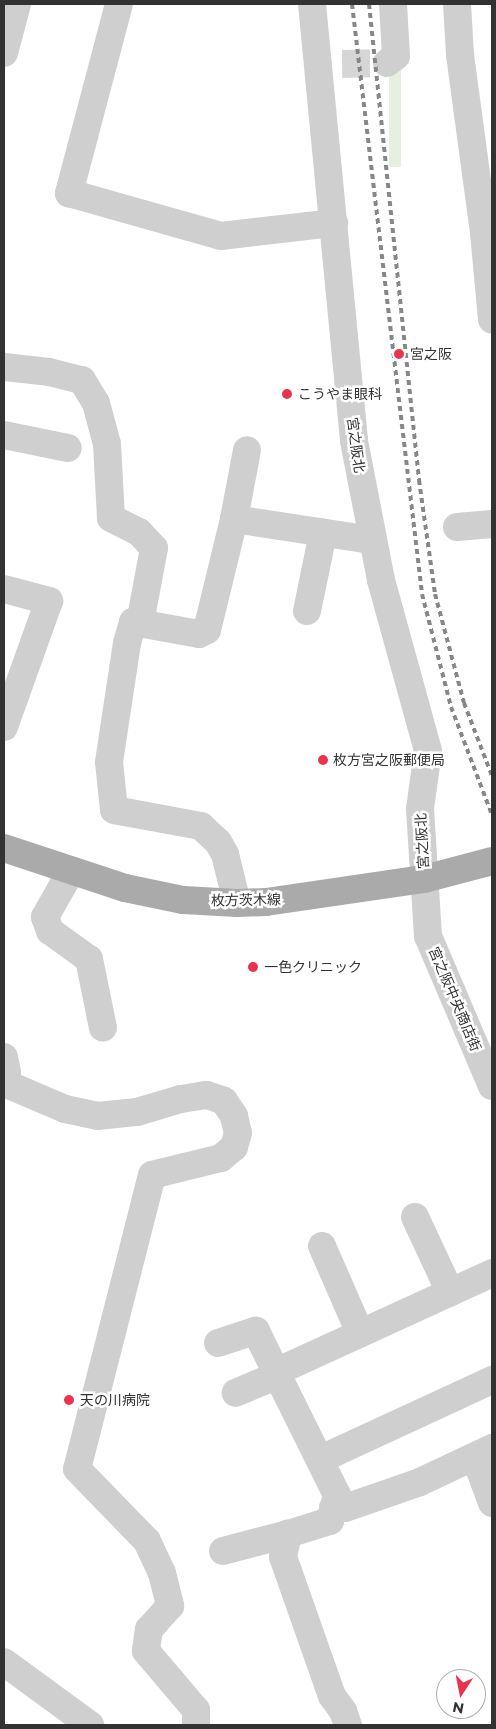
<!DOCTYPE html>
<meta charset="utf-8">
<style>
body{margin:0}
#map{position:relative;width:496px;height:1729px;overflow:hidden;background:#fff;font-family:Montserrat,"Noto Sans JP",sans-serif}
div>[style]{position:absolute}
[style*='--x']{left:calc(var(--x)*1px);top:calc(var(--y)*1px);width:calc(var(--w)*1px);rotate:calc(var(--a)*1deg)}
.green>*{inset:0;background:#e9efe0;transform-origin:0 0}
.minor-tunnel>*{height:28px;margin-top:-14px;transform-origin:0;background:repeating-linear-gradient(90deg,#d6d6d6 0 28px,transparent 0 42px)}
.minor>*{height:28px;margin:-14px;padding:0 14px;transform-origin:14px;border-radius:14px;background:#cfcfcf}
.major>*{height:28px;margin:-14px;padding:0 14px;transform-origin:14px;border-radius:14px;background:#aaa}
.rail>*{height:4px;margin-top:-2px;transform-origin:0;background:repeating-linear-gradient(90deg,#878787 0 5px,transparent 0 9px)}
.dots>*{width:14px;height:14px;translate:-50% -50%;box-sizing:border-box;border:2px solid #fff;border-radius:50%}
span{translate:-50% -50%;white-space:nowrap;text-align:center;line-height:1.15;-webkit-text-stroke:5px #fff;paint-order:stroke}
.poi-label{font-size:14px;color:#323232}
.left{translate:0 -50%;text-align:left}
.street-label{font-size:14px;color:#323232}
.frame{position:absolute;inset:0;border:5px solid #323232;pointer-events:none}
.north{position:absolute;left:436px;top:1669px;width:50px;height:50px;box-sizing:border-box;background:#fff;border:1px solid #adadad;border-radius:50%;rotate:191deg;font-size:14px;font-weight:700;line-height:20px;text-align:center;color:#323232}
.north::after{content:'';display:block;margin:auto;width:18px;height:22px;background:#ea334c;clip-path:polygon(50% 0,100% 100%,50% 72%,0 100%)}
</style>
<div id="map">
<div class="green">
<i style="left:389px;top:70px;width:12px;height:97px"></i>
</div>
<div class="minor-tunnel">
<i style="--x:342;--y:64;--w:45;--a:-1.3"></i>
</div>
<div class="minor">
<i style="--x:119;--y:4;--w:196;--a:104.8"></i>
<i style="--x:69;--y:193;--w:158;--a:15.8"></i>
<i style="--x:221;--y:236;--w:114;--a:-6.6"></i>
<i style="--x:312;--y:4;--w:439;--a:84.5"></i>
<i style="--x:354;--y:441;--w:142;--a:79"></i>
<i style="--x:381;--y:580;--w:177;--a:74.6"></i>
<i style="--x:428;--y:751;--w:59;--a:97.9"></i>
<i style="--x:420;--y:809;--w:127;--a:86.4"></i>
<i style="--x:428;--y:936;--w:163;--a:66.9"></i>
<i style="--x:457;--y:4;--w:51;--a:86.6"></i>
<i style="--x:460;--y:55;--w:180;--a:82.3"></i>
<i style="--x:484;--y:233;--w:87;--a:84.7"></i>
<i style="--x:4;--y:53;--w:51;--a:-75.1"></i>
<i style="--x:387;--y:63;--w:11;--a:-38"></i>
<i style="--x:396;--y:56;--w:52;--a:-93.3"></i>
<i style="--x:4;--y:367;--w:45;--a:6.3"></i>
<i style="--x:49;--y:372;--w:34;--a:14"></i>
<i style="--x:82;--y:380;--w:27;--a:59"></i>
<i style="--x:96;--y:403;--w:42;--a:75"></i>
<i style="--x:107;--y:444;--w:74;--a:86.9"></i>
<i style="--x:111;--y:518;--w:31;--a:27"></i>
<i style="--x:139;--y:532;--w:22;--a:47"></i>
<i style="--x:154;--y:548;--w:76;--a:100.6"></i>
<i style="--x:4;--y:435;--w:65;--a:11.5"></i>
<i style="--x:234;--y:519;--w:140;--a:8.7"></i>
<i style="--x:457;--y:527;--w:35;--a:-5"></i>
<i style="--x:4;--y:589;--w:47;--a:14.9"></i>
<i style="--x:49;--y:601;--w:134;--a:109.7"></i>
<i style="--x:307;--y:611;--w:80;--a:-78.4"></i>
<i style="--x:71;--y:871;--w:53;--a:119.5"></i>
<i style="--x:45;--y:917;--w:15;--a:70"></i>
<i style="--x:50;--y:931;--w:48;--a:35.7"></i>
<i style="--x:89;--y:959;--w:70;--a:78.5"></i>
<i style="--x:237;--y:903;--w:50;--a:-103.8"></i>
<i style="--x:225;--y:854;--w:14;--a:-120"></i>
<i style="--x:218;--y:842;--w:23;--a:-137"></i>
<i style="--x:201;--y:826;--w:88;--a:-169.6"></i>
<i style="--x:114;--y:810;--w:48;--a:-95.9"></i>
<i style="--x:109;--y:762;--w:120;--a:-81.4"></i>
<i style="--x:127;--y:643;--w:22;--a:-74"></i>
<i style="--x:133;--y:622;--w:67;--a:10.3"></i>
<i style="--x:199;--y:634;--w:9;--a:-27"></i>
<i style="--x:207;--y:630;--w:114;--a:-76.3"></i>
<i style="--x:234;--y:519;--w:70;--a:-79.3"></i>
<i style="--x:4;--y:1057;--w:16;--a:79"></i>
<i style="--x:7;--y:1073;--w:8;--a:113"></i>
<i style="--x:4;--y:1083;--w:66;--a:23.1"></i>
<i style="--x:65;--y:1109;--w:34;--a:12"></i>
<i style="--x:98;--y:1116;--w:39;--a:-6"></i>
<i style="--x:137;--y:1112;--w:46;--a:-16.5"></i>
<i style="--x:181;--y:1099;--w:26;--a:-9"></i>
<i style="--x:207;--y:1095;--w:18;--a:19"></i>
<i style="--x:224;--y:1101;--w:18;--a:56"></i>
<i style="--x:234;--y:1116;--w:17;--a:77"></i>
<i style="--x:238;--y:1133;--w:15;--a:106"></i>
<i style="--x:234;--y:1147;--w:17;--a:140"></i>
<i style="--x:221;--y:1158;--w:71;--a:166.2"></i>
<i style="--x:152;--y:1175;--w:303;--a:104.3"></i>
<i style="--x:77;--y:1469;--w:100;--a:45.8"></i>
<i style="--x:147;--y:1541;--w:35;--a:65"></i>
<i style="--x:162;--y:1573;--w:34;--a:76"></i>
<i style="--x:170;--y:1606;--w:31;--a:132"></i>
<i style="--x:149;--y:1629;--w:22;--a:98"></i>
<i style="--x:146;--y:1651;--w:77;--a:49.7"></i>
<i style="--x:196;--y:1710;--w:15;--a:90"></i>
<i style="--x:415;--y:1217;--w:83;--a:65"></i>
<i style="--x:322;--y:1246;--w:95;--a:66.4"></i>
<i style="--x:218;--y:1343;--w:40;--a:-18"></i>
<i style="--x:256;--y:1331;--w:46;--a:64"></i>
<i style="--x:276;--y:1372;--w:13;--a:141"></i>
<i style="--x:266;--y:1380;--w:33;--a:157"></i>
<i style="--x:475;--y:1457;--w:49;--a:69.7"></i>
<i style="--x:321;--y:1459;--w:188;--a:-24.8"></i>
<i style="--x:333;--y:1508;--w:12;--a:0"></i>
<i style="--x:345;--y:1508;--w:79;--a:-19.1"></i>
<i style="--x:420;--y:1482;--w:80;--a:-25.3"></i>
<i style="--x:223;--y:1551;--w:67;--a:-14.7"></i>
<i style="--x:4;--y:1662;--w:107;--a:36.2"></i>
<i style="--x:348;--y:1725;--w:15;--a:-110"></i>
<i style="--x:343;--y:1711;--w:19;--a:-126"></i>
<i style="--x:332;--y:1696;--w:147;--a:-109.4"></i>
<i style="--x:283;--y:1557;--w:24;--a:-78"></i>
<i style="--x:288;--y:1534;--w:44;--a:-17.2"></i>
<i style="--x:330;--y:1521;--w:27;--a:-75"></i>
<i style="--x:337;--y:1495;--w:137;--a:-116.4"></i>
<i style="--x:276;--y:1372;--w:238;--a:-24.6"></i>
</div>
<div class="major">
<i style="--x:4;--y:848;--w:127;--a:18.3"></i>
<i style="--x:125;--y:888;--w:59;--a:11.7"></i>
<i style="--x:183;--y:900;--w:54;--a:3.2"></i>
<i style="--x:237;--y:903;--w:29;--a:-2"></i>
<i style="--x:266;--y:902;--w:160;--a:-8.3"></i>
<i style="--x:424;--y:879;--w:70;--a:-14.8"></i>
</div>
<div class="rail">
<i style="--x:352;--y:4;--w:594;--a:83.23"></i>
<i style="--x:422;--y:594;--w:117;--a:75.6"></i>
<i style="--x:451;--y:707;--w:116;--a:69.2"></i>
<i style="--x:369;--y:4;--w:479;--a:84"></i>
<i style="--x:419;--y:480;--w:115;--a:82"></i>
<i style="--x:435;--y:594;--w:113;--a:75.1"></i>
<i style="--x:464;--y:703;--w:78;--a:69"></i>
</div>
<div class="dots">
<i style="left:399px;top:354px;background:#ea334c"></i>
<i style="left:287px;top:394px;background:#ea334c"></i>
<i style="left:323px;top:760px;background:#ea334c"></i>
<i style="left:253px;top:967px;background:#ea334c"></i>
<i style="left:69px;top:1400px;background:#ea334c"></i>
</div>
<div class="poi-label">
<span class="left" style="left:410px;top:354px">宮之阪</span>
<span class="left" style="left:298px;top:394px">こうやま眼科</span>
<span class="left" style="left:333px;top:760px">枚方宮之阪郵便局</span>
<span class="left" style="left:264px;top:967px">一色クリニック</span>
<span class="left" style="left:80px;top:1400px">天の川病院</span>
</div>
<div class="street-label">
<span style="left:356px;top:445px;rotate:82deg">宮之阪北</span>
<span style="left:422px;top:841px;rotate:-93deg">宮之阪北</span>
<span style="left:246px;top:900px;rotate:-1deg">枚方茨木線</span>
<span style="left:455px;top:999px;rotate:67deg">宮之阪中央商店街</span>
</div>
<div class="frame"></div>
<div class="north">N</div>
</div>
